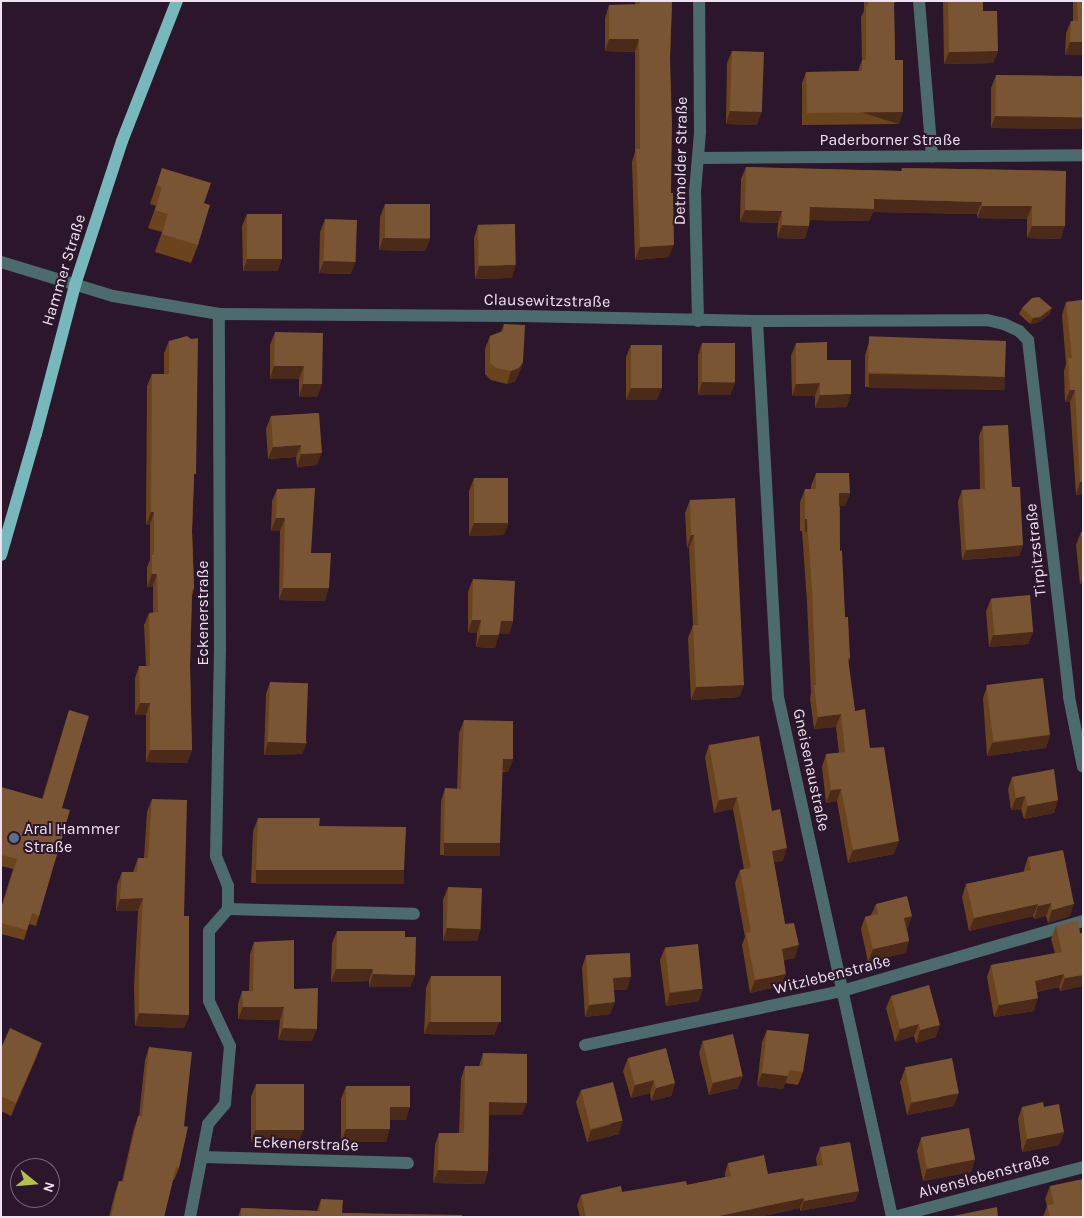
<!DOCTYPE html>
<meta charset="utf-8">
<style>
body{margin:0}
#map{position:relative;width:1084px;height:1218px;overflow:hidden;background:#2b162b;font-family:Karla,sans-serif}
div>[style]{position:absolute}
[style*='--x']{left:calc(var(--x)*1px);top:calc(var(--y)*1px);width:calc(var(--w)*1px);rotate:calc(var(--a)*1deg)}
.minor>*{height:12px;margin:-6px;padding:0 6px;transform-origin:6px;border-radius:6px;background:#4c6b6c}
.major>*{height:12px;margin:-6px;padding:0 6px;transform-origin:6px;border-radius:6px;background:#76b8bb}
.wall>*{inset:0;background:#6b441e}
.shaded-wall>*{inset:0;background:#4b2a1a;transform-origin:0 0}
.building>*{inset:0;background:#795534;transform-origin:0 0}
.dots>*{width:14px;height:14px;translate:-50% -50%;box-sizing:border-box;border:2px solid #2b162b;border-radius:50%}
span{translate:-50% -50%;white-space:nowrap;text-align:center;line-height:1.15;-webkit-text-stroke:4px #2b162b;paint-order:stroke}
.street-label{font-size:16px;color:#f0e2f0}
.poi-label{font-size:16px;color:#f0e2f0}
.left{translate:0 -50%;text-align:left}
.frame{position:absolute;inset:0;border:2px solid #f0e2f0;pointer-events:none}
.north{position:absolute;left:10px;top:1158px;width:50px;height:50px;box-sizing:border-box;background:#2b162b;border:1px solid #7a687a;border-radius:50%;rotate:107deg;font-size:14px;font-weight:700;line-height:20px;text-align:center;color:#f0e2f0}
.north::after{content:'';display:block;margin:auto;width:18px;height:22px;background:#b5c249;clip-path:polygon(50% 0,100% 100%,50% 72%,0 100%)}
</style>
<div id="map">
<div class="minor">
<i style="--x:919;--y:1;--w:156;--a:85.2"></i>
<i style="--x:698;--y:158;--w:385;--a:-0.4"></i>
<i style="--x:1;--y:262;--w:117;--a:16.9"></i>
<i style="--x:113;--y:296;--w:108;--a:9.6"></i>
<i style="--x:219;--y:314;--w:302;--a:0.4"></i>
<i style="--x:521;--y:316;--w:236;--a:1.2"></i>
<i style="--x:757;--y:321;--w:230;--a:-0.2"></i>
<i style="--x:987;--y:320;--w:17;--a:13"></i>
<i style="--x:1004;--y:324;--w:17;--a:25"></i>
<i style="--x:1019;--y:331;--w:13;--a:45"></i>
<i style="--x:1028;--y:340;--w:359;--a:83.4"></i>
<i style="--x:1069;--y:697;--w:71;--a:78.7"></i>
<i style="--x:698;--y:321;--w:129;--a:-91.3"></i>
<i style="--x:695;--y:192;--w:60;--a:-85.2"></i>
<i style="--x:700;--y:132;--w:131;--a:-90.4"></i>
<i style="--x:757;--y:321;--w:377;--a:86.8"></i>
<i style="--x:778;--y:697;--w:532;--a:77.63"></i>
<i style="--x:228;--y:909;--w:186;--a:1.5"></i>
<i style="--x:585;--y:1045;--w:263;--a:-11.9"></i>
<i style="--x:842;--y:991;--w:251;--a:-16.2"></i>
<i style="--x:202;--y:1157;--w:206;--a:1.7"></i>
<i style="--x:190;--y:1217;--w:95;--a:-79"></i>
<i style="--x:208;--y:1124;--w:26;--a:-50"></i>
<i style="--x:225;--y:1104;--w:58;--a:-85.1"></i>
<i style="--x:230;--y:1046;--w:50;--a:-115"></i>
<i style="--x:209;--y:1001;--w:70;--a:-90"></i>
<i style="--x:209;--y:931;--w:29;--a:-49"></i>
<i style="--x:228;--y:909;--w:23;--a:-90"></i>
<i style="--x:228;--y:886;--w:32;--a:-112"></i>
<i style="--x:216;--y:856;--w:206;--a:-88.9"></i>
<i style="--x:220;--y:650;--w:336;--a:-90.2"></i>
<i style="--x:894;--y:1217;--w:196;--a:-14.8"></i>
</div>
<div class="major">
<i style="--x:1;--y:555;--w:126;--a:-73.9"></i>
<i style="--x:36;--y:434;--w:154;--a:-75.3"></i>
<i style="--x:75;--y:285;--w:151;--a:-71.9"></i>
<i style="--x:122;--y:141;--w:150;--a:-68.6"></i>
</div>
<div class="wall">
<i style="clip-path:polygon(635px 1px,672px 1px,670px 58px,669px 257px,635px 260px,632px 162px,635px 152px,635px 52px,605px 51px,605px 18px,609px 5px,635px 5px)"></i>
<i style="clip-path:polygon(864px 1px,896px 1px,895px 3px,894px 3px,895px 60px,899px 124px,802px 125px,802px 83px,806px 72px,858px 71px,862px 60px,861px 17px,864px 11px)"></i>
<i style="clip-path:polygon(943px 1px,983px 1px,983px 11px,998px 51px,993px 63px,944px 64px)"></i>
<i style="clip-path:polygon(1073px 1px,1083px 1px,1083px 55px,1065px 55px,1066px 33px,1071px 21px,1073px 21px)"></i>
<i style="clip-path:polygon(732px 51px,757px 125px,726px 124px,727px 63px)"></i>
<i style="clip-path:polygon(996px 75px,1083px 76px,1083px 126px,1082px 129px,991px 128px,991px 88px)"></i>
<i style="clip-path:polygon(746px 167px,901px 171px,902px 168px,1066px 171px,1061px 239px,1027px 238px,1027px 219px,977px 218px,977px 214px,873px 212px,869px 221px,810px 220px,805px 239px,777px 238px,778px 223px,740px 222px,741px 179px)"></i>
<i style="clip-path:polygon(162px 168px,204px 203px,198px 245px,191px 263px,155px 252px,162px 232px,148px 228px,156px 206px,150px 204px)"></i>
<i style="clip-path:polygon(385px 204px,430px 239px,425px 251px,379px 250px,380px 217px)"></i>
<i style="clip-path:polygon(247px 214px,278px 271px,243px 271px,242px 226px)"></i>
<i style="clip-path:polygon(325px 219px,351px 274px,319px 273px,320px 232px)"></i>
<i style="clip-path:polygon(478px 225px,512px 278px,475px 279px,474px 238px)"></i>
<i style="clip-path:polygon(1083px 300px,1083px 494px,1076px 495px,1070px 402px,1065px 402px,1064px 371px,1066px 364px,1062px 315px,1066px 302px)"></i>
<i style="clip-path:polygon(1022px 308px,1050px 314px,1037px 323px,1030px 324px,1019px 314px)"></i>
<i style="clip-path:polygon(504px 324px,523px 362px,518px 375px,515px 381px,507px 384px,491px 380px,485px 374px,485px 349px,490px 336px,501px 332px)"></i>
<i style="clip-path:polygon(275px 332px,322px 384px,317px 397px,299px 397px,299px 379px,270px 379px,270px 345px)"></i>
<i style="clip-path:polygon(169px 341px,194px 480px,192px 531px,194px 589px,192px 596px,190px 666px,192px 750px,187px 763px,146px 762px,146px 715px,135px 715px,135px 678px,139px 666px,146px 666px,144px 625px,149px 613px,153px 613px,153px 586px,147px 587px,147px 567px,150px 560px,150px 525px,146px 525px,147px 386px,152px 374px,164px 374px,164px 353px)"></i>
<i style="clip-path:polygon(869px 342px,1005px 377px,1001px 389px,865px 387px,865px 355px)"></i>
<i style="clip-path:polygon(702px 343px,735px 383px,730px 395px,698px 395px,698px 355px)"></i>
<i style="clip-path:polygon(796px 343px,827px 360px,847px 407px,815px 408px,815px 396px,792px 396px,791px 356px)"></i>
<i style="clip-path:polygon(631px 345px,657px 400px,626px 400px,626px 357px)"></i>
<i style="clip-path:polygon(319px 413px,317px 465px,297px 467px,296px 457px,268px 459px,266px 429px,271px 416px)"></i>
<i style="clip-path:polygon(983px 426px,1012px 487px,1023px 545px,1019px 556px,962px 560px,958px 501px,962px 490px,980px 489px,979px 436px)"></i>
<i style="clip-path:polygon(816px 473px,850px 493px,845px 506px,840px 506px,840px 551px,845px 617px,850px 658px,848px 662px,855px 711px,870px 748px,894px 854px,848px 863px,837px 801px,826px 803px,822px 767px,826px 754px,839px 753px,836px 727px,814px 729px,810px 698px,811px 693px,807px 602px,802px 531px,800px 531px,800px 502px,805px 489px,811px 489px,811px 486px)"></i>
<i style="clip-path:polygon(474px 478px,504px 535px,469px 536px,469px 491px)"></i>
<i style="clip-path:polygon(277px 489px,311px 553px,325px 601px,279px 600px,280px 531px,271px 531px,272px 501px)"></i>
<i style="clip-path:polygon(690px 500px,744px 685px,739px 697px,691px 700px,688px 638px,693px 625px,689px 548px,687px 548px,685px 513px)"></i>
<i style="clip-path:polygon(1081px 532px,1083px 532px,1083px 584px,1080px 584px,1076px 545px)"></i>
<i style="clip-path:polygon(473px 579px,513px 621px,509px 634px,499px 633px,495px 648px,476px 647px,477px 633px,468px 632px,468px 592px)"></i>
<i style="clip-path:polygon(991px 599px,1033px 632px,1028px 644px,989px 647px,986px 611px)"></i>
<i style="clip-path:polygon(270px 682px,307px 742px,302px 754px,264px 755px,266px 694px)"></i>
<i style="clip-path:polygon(987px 686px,1050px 735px,1046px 748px,987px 756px,983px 698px)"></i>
<i style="clip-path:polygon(69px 710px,62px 808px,39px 916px,36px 926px,29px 924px,24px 940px,1px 934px,1px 904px,2px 904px,13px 869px,1px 866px,1px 787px,42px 799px)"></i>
<i style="clip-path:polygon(464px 720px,513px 759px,508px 772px,502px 772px,496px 855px,440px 855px,441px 801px,445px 788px,457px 789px,459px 733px)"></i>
<i style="clip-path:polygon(709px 745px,772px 811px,783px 861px,774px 862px,785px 924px,795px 958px,784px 960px,781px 986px,750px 993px,742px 945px,745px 937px,735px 883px,740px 870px,744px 869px,733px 809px,714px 813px,705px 757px)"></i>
<i style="clip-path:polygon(1012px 777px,1058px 800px,1054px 813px,1024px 819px,1021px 809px,1011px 810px,1008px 789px)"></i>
<i style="clip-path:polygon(152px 799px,184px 916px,189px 1015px,184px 1028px,135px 1026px,134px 987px,138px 911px,116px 911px,117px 885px,122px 872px,133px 872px,138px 858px,144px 858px,147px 812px)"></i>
<i style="clip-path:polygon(258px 818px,319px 826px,400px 883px,251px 883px,253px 831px)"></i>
<i style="clip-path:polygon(1028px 857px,1070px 916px,1048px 923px,1046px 916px,1034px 919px,1033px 916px,969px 931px,962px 897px,966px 884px,1024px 872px,1024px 870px)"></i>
<i style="clip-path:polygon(448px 887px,477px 941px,443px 941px,443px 900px)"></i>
<i style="clip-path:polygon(876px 904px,912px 916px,907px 929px,909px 941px,905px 953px,868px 962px,861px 929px,865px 917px,871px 915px)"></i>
<i style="clip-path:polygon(1056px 926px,1080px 933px,1083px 933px,1083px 986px,1060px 991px,1059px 987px,1037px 992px,1034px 1011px,994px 1017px,987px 977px,991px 965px,1055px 953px,1051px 939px)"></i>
<i style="clip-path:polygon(337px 931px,405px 937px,415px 975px,410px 987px,369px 987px,369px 981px,331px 982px,332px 943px)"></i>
<i style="clip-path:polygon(254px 942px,294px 989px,312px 1041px,278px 1040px,280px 1020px,238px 1019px,238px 1004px,242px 991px,249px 991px,250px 954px)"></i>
<i style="clip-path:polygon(665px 948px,699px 1001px,666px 1006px,660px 960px)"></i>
<i style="clip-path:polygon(586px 955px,627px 990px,614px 990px,610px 1014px,585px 1017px,582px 968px)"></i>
<i style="clip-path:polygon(431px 976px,499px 1022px,494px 1035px,424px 1034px,426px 988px)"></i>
<i style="clip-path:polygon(891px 996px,936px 1037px,916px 1043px,914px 1036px,895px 1042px,886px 1008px)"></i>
<i style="clip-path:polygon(767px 1030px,803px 1072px,798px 1085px,785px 1083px,783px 1089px,757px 1086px,762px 1042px)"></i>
<i style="clip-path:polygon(703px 1040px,738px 1088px,709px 1095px,699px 1053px)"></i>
<i style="clip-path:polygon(149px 1047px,179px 1168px,174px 1180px,173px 1180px,164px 1217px,109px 1217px,115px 1193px,119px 1181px,122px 1181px,134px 1128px,139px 1116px,145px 1060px)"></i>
<i style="clip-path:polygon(1px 1048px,37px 1056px,11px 1116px,1px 1111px)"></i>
<i style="clip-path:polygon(483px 1053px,522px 1115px,489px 1115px,488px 1171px,484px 1184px,433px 1183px,435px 1145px,439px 1133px,459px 1133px,461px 1079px,465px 1066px,479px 1066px)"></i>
<i style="clip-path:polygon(628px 1058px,675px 1083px,671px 1096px,651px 1101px,650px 1093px,631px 1098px,623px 1071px)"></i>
<i style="clip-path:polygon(905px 1069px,954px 1106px,907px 1115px,900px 1082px)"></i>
<i style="clip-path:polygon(256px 1084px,299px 1142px,251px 1142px,251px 1097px)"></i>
<i style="clip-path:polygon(346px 1086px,406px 1120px,390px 1120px,386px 1142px,341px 1142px,341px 1099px)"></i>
<i style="clip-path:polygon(581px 1090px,619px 1134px,587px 1142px,576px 1102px)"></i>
<i style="clip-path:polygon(1022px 1107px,1044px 1107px,1064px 1132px,1059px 1145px,1022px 1152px,1018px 1119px)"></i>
<i style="clip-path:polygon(921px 1138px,975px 1159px,971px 1172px,923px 1181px,917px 1151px)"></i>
<i style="clip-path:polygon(820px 1147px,859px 1191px,855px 1201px,800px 1211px,800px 1208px,759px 1217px,580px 1217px,577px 1205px,581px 1195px,622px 1192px,687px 1185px,725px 1177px,725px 1173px,728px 1163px,768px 1174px,817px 1166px,816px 1158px)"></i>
<i style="clip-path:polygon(1050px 1186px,1083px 1217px,1043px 1217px,1047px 1206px,1045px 1199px)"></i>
<i style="clip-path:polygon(321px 1199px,342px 1213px,462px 1217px,238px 1217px,241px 1208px,317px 1211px)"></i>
</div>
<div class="shaded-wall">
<i style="clip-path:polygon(609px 39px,639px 39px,635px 52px,605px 51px)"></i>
<i style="clip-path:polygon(1070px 42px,1083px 42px,1083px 55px,1065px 55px)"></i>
<i style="clip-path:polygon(998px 51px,993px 63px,944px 64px,949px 52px)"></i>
<i style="clip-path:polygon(730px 111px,762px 112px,757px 125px,726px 124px)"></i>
<i style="left:903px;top:112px;width:13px;height:96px;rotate:108deg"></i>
<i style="clip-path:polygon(995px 116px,1083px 116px,1083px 126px,1082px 129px,991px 128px)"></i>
<i style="clip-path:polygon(874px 199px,982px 202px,977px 214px,873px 212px,869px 221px,805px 220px,810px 207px)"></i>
<i style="clip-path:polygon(982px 206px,1032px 206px,1027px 219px,977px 218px)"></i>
<i style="clip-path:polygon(745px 210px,782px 211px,778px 223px,740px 222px)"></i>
<i style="clip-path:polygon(782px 225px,809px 226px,805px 239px,777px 238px)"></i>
<i style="clip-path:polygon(1032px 226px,1065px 226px,1061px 239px,1027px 238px)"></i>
<i style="clip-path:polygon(383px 238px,430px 239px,425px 251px,379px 250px)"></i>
<i style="clip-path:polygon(674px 245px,669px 257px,635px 260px,640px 247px)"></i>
<i style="clip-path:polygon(282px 258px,278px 271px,243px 271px,247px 259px)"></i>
<i style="clip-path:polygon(324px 261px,356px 261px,351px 274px,319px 273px)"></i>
<i style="clip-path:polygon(516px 265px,512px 278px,475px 279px,479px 266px)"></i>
<i style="clip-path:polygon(1052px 308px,1050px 314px,1037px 323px,1030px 324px,1033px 318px)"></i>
<i style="clip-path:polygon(523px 362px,518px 375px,515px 381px,507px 384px,511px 371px)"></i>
<i style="clip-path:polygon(274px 366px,304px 366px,299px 379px,270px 379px)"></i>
<i style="left:869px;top:374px;width:136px;height:14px;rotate:1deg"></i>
<i style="clip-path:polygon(702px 382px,735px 383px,730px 395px,698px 395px)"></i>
<i style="clip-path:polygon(820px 383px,815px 396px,792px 396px,796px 384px)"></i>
<i style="clip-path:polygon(303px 384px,322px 384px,317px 397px,299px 397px)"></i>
<i style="clip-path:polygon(631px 388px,662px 388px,657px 400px,626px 400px)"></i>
<i style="clip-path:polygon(1070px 390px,1075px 390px,1070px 402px,1065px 402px)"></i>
<i style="clip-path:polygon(851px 394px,847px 407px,815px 408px,820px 395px)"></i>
<i style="clip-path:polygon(301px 445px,296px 457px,268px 459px,273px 447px)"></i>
<i style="clip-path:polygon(322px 453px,317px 465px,297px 467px,301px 454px)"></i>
<i style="clip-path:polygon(1080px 482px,1083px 482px,1083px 494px,1076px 495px)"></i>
<i style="clip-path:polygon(839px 493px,850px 493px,845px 506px,835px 506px)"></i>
<i style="clip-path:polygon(151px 512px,154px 512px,150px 525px,146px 525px)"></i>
<i style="clip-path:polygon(276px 518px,285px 518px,280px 531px,271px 531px)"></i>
<i style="left:805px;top:519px;width:2px;height:13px"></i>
<i style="clip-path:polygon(474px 523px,509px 523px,504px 535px,469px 536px)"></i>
<i style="clip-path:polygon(691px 535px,694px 535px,689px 548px,687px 548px)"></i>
<i style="clip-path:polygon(1023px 545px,1019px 556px,962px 560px,966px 550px)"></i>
<i style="clip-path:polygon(152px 574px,157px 574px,153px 586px,147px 587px)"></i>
<i style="clip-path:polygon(1083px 577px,1083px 584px,1080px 584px)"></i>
<i style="clip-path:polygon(283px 588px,329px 588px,325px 601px,279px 600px)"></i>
<i style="clip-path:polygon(472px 620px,481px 620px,477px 633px,468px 632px)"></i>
<i style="clip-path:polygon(501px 621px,513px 621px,509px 634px,497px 633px)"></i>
<i style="clip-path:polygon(1033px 632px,1028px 644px,989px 647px,993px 635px)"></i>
<i style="clip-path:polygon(480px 635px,499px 635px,495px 648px,476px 647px)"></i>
<i style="clip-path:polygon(744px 685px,739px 697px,691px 700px,696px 687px)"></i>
<i style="clip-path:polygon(140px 703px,150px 703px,146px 715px,135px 715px)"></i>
<i style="clip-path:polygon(841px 714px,836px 727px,814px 729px,818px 717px)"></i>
<i style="clip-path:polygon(1050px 735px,1046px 748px,987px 756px,992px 743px)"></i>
<i style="clip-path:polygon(268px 742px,307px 742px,302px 754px,264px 755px)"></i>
<i style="clip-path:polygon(150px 750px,192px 750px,187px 763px,146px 762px)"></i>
<i style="clip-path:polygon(503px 759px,513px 759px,508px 772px,498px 771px)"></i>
<i style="clip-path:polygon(841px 789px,837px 801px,826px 803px,831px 790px)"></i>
<i style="clip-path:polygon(1025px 796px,1021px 809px,1011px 810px,1016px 798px)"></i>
<i style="clip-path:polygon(737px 797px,733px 809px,714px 813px,719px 800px)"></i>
<i style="clip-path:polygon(1058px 800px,1054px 813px,1024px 819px,1028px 806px)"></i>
<i style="clip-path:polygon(899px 841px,894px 854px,848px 863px,853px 850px)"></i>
<i style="left:444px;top:843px;width:56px;height:13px"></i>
<i style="clip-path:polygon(787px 848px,783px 861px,768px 863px,772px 851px)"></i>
<i style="left:256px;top:870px;width:148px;height:14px"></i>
<i style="clip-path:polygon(143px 898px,138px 911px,116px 911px,120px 899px)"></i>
<i style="clip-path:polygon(1051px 903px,1046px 916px,1034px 919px,1038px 906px)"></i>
<i style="clip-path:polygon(1038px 904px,1033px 916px,969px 931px,974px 918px)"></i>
<i style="clip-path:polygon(1074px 904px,1070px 916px,1048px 923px,1052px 910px)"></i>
<i style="clip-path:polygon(912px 916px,907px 929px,899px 930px,904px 918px)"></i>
<i style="clip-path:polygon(447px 928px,481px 929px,477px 941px,443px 941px)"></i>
<i style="clip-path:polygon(909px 941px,905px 953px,868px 962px,873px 949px)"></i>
<i style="clip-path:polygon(799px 945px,795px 958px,777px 962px,782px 949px)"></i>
<i style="clip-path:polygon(336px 969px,373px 969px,369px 981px,331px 982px)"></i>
<i style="clip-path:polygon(373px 974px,415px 975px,410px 987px,369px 987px)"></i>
<i style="clip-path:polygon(786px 974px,781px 986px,750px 993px,755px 980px)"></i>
<i style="clip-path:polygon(1064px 974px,1059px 987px,1031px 993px,1035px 981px)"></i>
<i style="clip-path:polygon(1083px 975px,1083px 986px,1060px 991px,1065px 978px)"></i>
<i style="clip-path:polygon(631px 977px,627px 990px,608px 990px,613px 978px)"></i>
<i style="clip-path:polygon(703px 989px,699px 1001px,666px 1006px,670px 993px)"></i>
<i style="clip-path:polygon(1038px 998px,1034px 1011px,994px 1017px,999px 1005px)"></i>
<i style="clip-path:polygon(615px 1002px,610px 1014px,585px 1017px,589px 1005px)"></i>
<i style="clip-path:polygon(243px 1007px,284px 1007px,280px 1020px,238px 1019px)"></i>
<i style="clip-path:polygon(139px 1013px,189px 1015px,184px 1028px,135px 1026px)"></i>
<i style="clip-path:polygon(429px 1022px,499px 1022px,494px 1035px,424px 1034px)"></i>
<i style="clip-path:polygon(919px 1024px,914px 1036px,895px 1042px,900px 1029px)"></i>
<i style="clip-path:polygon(940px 1025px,936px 1037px,916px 1043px,920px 1030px)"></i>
<i style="clip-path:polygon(283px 1028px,317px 1029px,312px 1041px,278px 1040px)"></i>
<i style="clip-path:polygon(42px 1043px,37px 1056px,11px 1116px,16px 1103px)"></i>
<i style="clip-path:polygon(762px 1073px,788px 1076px,783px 1089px,757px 1086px)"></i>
<i style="clip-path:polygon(743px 1076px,738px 1088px,709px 1095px,713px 1083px)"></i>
<i style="clip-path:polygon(654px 1080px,650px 1093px,631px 1098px,635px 1085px)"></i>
<i style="clip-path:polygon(675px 1083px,671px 1096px,651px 1101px,656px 1088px)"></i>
<i style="clip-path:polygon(959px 1093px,954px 1106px,907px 1115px,911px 1103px)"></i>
<i style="clip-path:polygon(489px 1102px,527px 1103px,522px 1115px,485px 1115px)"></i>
<i style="clip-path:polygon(390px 1107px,410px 1107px,406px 1120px,386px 1120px)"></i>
<i style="clip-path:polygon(623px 1121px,619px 1134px,587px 1142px,591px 1130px)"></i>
<i style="clip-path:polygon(304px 1129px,299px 1142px,251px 1142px,255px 1130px)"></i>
<i style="clip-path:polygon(346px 1129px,390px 1129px,386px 1142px,341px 1142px)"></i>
<i style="clip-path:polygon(1064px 1132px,1059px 1145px,1022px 1152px,1027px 1139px)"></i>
<i style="clip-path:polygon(975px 1159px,971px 1172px,923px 1181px,927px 1169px)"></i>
<i style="clip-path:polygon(438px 1170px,488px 1171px,484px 1184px,433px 1183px)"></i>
<i style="clip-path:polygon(859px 1191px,855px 1201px,800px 1211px,804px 1201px)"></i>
<i style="clip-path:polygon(804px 1198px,800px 1208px,759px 1217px,714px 1217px)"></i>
</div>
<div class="building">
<i style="clip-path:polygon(640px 1px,672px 1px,670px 58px,672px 124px,671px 193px,673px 193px,674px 245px,640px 247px,636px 149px,640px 149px,639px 39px,609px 39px,609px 5px,640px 4px)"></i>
<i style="clip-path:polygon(868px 1px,894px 1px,895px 60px,903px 60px,903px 112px,807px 113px,806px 72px,862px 71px,862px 60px,866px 60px,866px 6px,868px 6px)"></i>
<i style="clip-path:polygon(948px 1px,983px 1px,983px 11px,997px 11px,998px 51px,949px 52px)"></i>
<i style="clip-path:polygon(1077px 1px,1083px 1px,1083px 42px,1070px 42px,1071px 21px,1078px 21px)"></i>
<i style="left:732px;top:51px;width:32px;height:60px;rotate:2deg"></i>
<i style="left:996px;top:75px;width:87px;height:41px;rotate:1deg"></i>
<i style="clip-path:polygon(746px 167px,902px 171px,902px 168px,1066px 171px,1065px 226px,1032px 226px,1032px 206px,982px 206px,982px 202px,874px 199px,874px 209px,810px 207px,809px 226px,782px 225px,782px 211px,745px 210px)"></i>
<i style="clip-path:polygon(162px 168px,211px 183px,204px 203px,210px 205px,198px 245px,162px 234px,168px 214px,155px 210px,162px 187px,157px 185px)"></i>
<i style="left:385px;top:204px;width:45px;height:34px"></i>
<i style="left:247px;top:214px;width:35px;height:45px"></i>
<i style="left:325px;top:219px;width:32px;height:42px;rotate:2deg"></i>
<i style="left:515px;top:224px;width:41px;height:37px;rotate:89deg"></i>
<i style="clip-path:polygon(1039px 297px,1052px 308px,1040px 317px,1033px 318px,1022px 308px,1032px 298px)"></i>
<i style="clip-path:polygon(1083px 300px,1083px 482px,1080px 482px,1075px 390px,1070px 390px,1068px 358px,1072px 358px,1066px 302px)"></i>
<i style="clip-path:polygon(504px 324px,525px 325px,523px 362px,519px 368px,511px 371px,496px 368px,490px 362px,490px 336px,503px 331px)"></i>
<i style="clip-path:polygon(275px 332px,323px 333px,322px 384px,303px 384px,304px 366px,274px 366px)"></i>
<i style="clip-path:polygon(187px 336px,191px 339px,198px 338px,196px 474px,194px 474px,192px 531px,194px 589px,192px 589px,190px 666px,192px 750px,150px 750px,150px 703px,140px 703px,139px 666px,150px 666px,149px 613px,158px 612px,157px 574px,152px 574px,152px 555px,154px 555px,154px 512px,151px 512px,152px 374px,169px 374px,169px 341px)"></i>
<i style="left:1006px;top:341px;width:36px;height:137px;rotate:92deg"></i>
<i style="clip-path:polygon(827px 342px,827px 360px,851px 360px,851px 394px,820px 395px,820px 383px,796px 384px,796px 343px)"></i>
<i style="left:702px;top:343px;width:33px;height:39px"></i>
<i style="left:631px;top:345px;width:31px;height:43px"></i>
<i style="clip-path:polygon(319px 413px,322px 453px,301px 454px,301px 445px,273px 447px,271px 416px)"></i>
<i style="clip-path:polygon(1008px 425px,1012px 487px,1020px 487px,1023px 545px,966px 550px,962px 490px,985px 489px,983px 426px)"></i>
<i style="clip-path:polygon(816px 473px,849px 473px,850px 493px,839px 493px,840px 551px,842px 550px,845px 617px,848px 617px,850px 658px,848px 658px,855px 711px,865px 709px,870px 748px,884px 747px,899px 841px,853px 850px,841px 789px,831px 790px,826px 754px,845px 752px,841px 714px,818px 717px,814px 685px,816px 685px,812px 589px,807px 519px,805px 519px,805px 489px,816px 489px)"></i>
<i style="left:474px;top:478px;width:34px;height:45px"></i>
<i style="clip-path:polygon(315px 488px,311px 553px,331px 553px,329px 588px,283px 588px,285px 518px,276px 518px,277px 489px)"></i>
<i style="clip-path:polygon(735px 498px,744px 685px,696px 687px,693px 625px,698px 625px,694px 535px,691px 535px,690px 500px)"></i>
<i style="clip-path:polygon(1081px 532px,1083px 532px,1083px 550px)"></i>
<i style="clip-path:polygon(473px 579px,515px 581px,513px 621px,501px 621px,499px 635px,480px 635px,481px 620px,472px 620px)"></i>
<i style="left:1030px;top:595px;width:37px;height:39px;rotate:85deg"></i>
<i style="left:1043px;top:678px;width:57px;height:57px;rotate:83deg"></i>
<i style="left:270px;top:682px;width:38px;height:60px;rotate:2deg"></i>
<i style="clip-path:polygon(69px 710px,89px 716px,62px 808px,70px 810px,39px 916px,32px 913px,27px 930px,1px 923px,1px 904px,3px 904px,17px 859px,1px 855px,1px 787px,43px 799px)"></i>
<i style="clip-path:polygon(464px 720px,513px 721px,513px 759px,503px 759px,500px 843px,444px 843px,445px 788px,461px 789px)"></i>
<i style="clip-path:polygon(759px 736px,772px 811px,780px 809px,787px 848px,772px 851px,785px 924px,794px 923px,799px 945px,782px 949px,786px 974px,755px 980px,746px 933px,751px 932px,740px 870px,751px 868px,737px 797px,719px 800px,709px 745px)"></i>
<i style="clip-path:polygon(1054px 769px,1058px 800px,1028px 806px,1025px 796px,1016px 798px,1012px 777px)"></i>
<i style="clip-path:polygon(152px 799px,187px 800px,184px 916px,189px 916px,189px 1015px,139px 1013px,139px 975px,143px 898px,120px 899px,122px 872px,137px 872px,138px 858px,148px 858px)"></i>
<i style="clip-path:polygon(258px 818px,320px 818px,319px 826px,406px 827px,404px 870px,256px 870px)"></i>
<i style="clip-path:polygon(1063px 850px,1074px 904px,1052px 910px,1051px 903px,1038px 906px,1038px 904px,974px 918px,966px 884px,1031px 870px,1028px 857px)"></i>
<i style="left:448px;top:887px;width:34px;height:41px;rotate:2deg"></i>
<i style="clip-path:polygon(907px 896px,912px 916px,904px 918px,909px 941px,873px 949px,865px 917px,878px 914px,876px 904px)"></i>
<i style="clip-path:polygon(1078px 920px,1080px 933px,1083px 933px,1083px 975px,1065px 978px,1064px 974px,1035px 981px,1038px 998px,999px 1005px,991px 965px,1062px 952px,1056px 926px)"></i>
<i style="clip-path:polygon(337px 931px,405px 931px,405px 937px,416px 937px,415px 975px,373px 974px,373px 969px,336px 969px)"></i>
<i style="clip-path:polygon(294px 940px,294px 989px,318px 988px,317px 1029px,283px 1028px,284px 1007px,243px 1007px,242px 991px,253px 991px,254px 942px)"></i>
<i style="left:698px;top:944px;width:45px;height:33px;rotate:84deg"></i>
<i style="clip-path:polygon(630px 953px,631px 977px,613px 978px,615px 1002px,589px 1005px,586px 955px)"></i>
<i style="left:431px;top:976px;width:70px;height:46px"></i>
<i style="clip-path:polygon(929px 985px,940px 1025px,920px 1030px,919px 1024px,900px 1029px,891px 996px)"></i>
<i style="clip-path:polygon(10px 1028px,42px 1043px,16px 1103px,1px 1096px,1px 1048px)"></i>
<i style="clip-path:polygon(767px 1030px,809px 1034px,803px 1072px,789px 1070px,788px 1076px,762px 1073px)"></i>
<i style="left:733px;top:1034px;width:43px;height:31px;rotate:77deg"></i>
<i style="clip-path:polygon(149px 1047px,192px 1052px,184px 1126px,188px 1127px,179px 1168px,176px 1167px,164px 1217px,111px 1217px,119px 1181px,123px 1182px,138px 1116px,142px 1116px)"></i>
<i style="clip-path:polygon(666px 1048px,675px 1083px,656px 1088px,654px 1080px,635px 1085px,628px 1058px)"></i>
<i style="clip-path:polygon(483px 1053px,527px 1054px,527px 1103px,489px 1102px,488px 1171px,438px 1170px,439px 1133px,464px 1133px,465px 1066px,483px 1066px)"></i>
<i style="left:952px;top:1058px;width:36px;height:48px;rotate:79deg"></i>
<i style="left:613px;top:1082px;width:40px;height:33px;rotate:76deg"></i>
<i style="left:256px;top:1084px;width:48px;height:46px"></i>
<i style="clip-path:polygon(346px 1086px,410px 1086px,410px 1107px,390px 1107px,390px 1129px,346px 1129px)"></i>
<i style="clip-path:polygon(1043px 1102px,1044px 1107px,1059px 1104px,1064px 1132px,1027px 1139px,1022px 1107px)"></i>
<i style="left:969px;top:1128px;width:32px;height:49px;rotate:79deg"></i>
<i style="clip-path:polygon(850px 1142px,859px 1191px,804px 1201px,804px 1198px,714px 1217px,586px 1217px,581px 1195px,621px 1186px,622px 1192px,686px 1181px,687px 1185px,731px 1176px,728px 1163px,764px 1155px,768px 1174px,823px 1165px,820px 1147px)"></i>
<i style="clip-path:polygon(1083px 1179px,1083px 1217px,1050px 1217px,1047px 1205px,1054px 1204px,1050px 1186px)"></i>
<i style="clip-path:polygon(321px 1199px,343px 1200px,342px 1213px,462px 1215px,462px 1217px,241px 1217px,241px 1208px,320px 1211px)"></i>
<i style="clip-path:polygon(997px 1207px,998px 1217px,948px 1217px)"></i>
</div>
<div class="dots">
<i style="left:14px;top:838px;background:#5c6f8a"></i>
</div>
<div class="street-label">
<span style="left:890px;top:140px">Paderborner Straße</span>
<span style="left:681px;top:161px;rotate:-89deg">Detmolder Straße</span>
<span style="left:64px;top:270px;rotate:-73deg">Hammer Straße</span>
<span style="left:547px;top:301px;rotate:1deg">Clausewitzstraße</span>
<span style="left:1036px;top:550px;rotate:-96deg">Tirpitzstraße</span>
<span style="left:203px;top:613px;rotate:-90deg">Eckenerstraße</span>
<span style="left:811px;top:770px;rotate:78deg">Gneisenaustraße</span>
<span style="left:832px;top:975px;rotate:-14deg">Witzlebenstraße</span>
<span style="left:306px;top:1144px;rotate:2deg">Eckenerstraße</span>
<span style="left:984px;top:1176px;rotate:-15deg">Alvenslebenstraße</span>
</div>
<div class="poi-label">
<span class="left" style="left:24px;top:838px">Aral Hammer<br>Straße</span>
</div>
<div class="frame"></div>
<div class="north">N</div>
</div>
